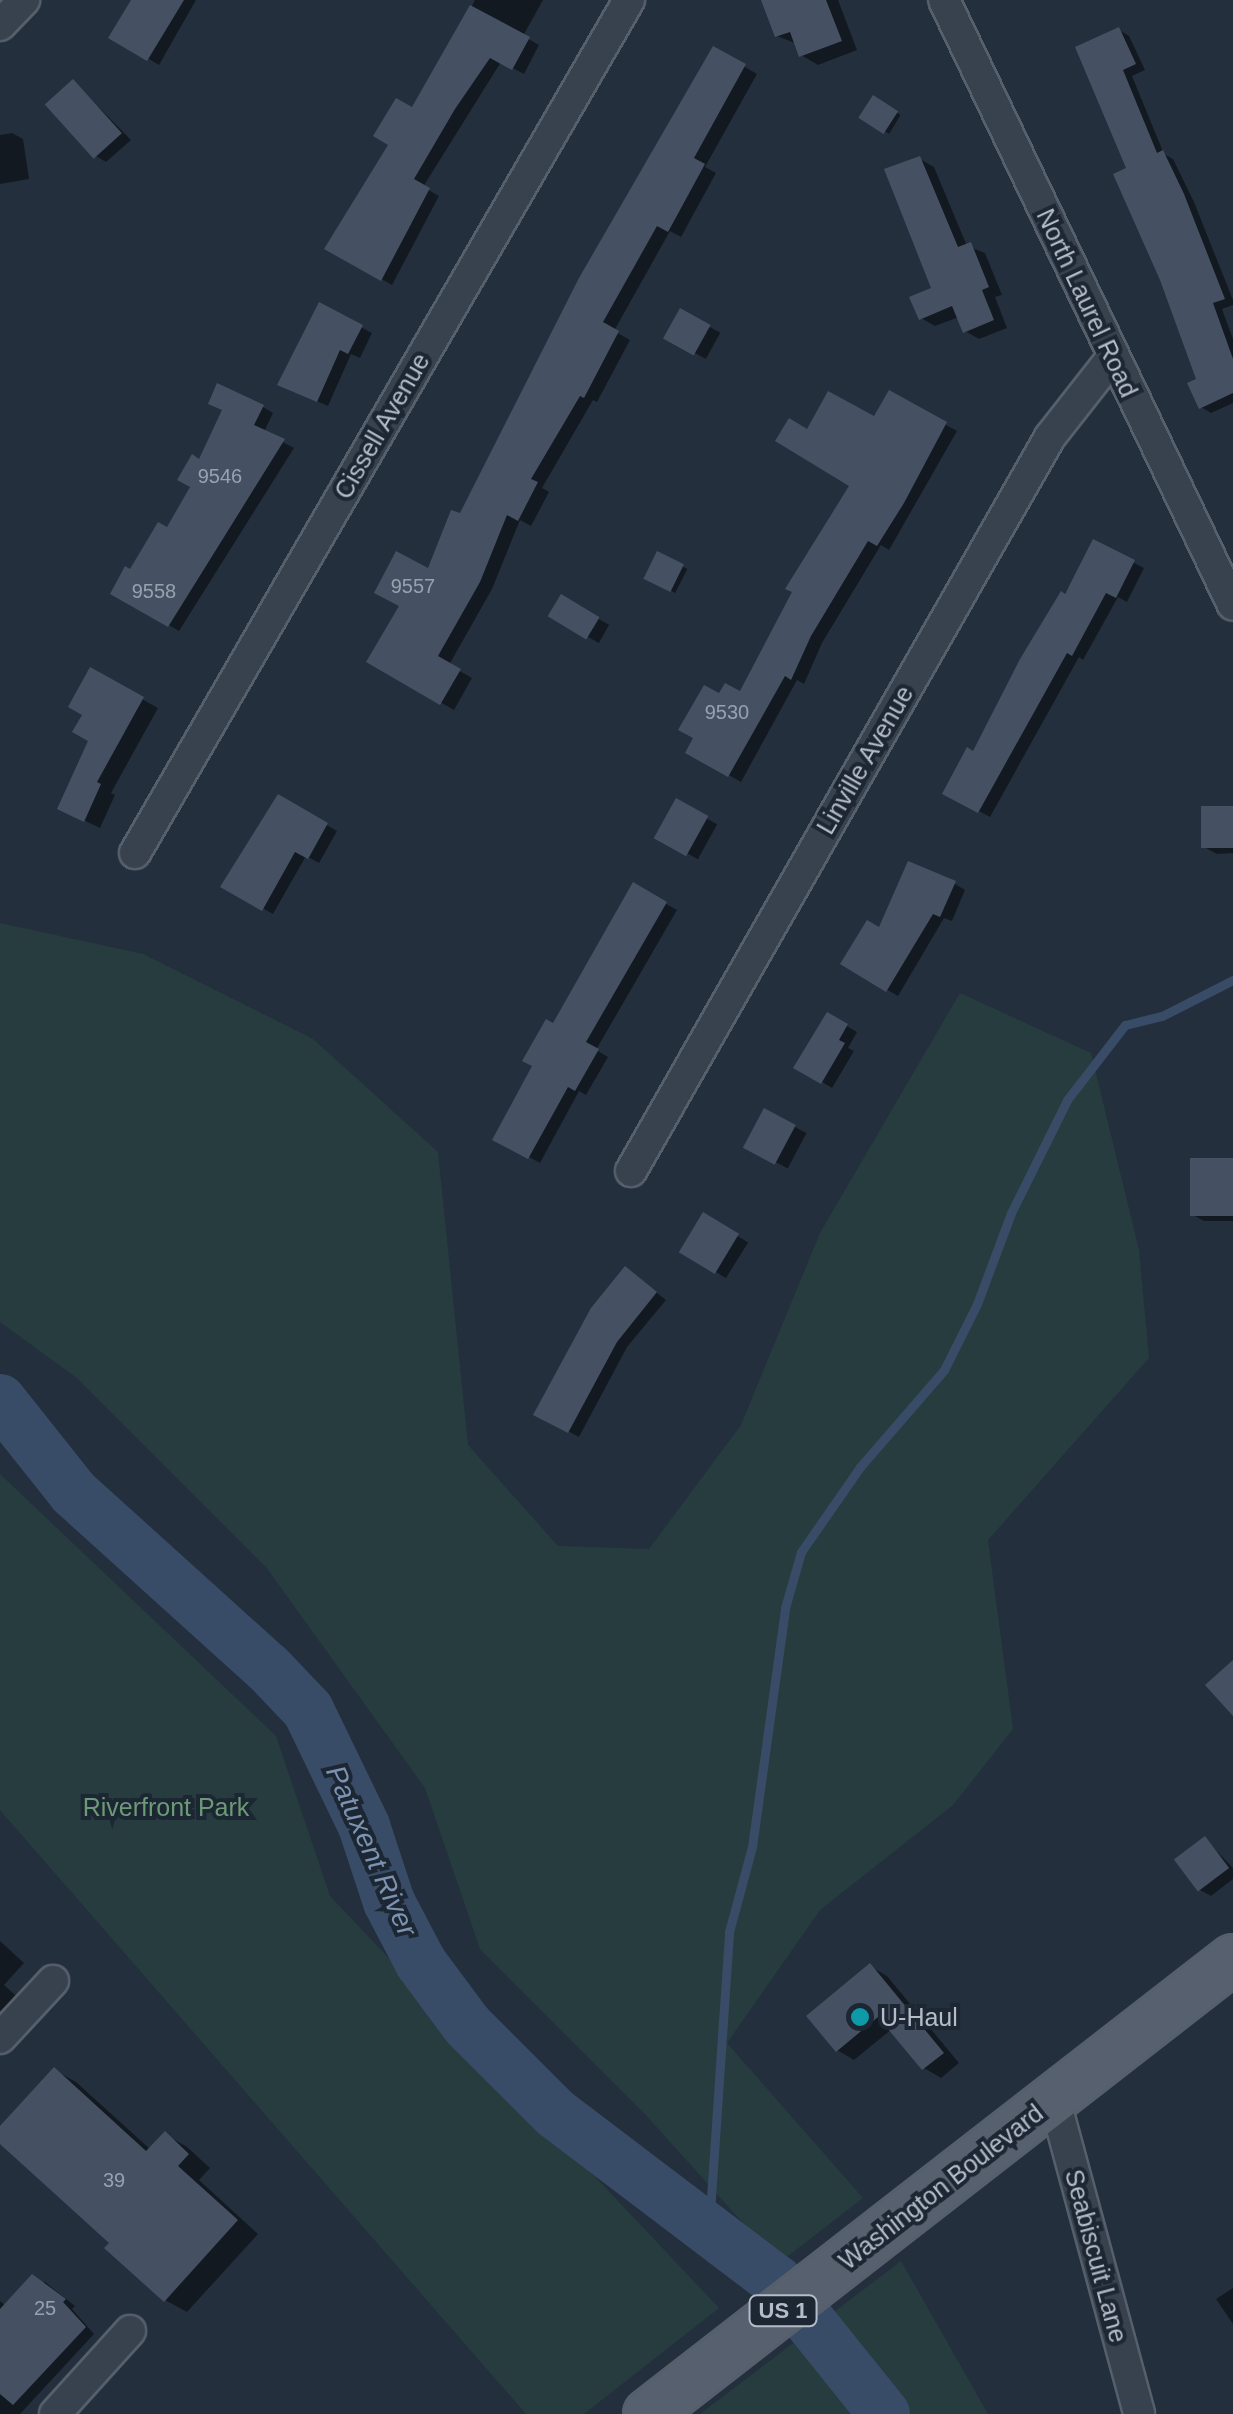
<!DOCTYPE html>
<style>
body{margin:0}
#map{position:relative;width:1233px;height:2414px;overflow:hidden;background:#242f3e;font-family:Helvetica,sans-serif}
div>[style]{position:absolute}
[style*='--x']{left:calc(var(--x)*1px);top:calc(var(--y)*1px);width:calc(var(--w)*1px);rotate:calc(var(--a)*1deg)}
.green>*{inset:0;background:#263c3f}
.shadow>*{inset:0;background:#0007;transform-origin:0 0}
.stream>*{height:9px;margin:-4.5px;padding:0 4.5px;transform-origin:4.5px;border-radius:4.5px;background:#394c67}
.river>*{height:52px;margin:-26px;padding:0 26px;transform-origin:26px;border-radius:26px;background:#394c67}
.building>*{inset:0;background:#455162;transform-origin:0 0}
.roads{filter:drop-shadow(2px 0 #565f6c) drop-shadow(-2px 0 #565f6c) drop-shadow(0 2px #565f6c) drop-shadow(0 -2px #565f6c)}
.minor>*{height:30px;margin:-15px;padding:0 15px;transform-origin:15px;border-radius:15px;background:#38414e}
.primary>*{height:48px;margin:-24px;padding:0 24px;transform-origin:24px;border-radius:24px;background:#56606e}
.dots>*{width:28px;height:28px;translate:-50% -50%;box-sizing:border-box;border:5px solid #1d2633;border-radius:50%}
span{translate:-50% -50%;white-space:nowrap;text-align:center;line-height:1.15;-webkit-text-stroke:8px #1d2633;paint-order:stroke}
.number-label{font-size:20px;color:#98a1af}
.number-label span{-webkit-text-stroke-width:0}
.shield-label span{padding:2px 8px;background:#1d2633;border:2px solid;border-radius:8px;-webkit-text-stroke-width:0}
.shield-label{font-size:22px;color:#b4bcc9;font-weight:700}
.street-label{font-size:25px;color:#b4bcc9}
.park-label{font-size:25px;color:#6b9a76}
.poi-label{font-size:25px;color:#b4bcc9}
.left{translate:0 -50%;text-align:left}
.water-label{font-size:28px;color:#7c92b1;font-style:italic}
</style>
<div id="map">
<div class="green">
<i style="clip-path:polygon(0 923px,143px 954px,313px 1039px,438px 1152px,468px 1445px,558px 1546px,649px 1549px,741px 1425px,820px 1233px,960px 993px,1091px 1053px,1139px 1250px,1149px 1358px,988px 1540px,1013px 1729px,953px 1805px,820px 1910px,727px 2043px,863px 2198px,779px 2263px,644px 2113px,480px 1949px,425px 1788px,266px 1567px,77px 1378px,0 1322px)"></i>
<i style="clip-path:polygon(0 1474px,276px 1736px,330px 1896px,719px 2308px,584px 2414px,526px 2414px,0 1810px)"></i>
<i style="clip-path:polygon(901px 2261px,988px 2414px,700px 2414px)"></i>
</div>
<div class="shadow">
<i style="clip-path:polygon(134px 0,196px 0,159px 65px,112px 37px)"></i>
<i style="clip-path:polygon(475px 0,543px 0,523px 36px,539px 45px,524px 74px,501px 62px,423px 187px,439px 196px,392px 285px,327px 248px,447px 55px)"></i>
<i style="clip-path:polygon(763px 0,838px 0,857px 50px,818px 65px,801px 55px,797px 44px,777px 36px)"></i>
<i style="clip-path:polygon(1119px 30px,1129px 36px,1145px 70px,1132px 76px,1164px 154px,1173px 159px,1194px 202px,1233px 300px,1233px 305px,1222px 309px,1233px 339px,1233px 403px,1211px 413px,1201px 407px,1199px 380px,1129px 169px)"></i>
<i style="clip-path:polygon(714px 49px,757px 74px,705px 167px,716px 173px,681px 237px,670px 231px,614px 331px,630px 340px,597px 402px,593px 400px,542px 488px,549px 492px,531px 526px,520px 520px,492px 589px,449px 665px,472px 678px,454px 710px,370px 662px,461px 516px)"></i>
<i style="clip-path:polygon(74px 82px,131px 140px,106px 162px,96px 156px)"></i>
<i style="left:874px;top:99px;width:31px;height:22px;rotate:31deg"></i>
<i style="clip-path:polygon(12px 133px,23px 139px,29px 179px,0 184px,0 135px)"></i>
<i style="clip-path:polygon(920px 159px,934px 167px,967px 246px,985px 253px,1002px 295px,995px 297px,1007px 328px,979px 339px,965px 331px,959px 317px,935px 326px,921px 318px,934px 290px)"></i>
<i style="clip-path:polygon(320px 305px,372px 333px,360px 358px,351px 354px,328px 406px,291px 390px)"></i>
<i style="left:681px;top:311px;width:45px;height:30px;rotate:29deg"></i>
<i style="clip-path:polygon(890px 394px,957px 431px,889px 550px,881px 545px,822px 643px,804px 684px,797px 680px,741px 782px,689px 752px,720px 696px,741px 694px,852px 485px,809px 432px,875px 420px)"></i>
<i style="clip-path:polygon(263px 407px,273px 413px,264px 432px,294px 448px,179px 631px,113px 593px,168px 530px,193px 487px,200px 462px)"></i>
<i style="clip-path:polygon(1094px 542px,1144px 568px,1127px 602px,1118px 597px,1083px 660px,1079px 657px,990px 817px,945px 793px,974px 754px)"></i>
<i style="left:658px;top:554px;width:33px;height:27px;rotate:27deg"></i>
<i style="left:561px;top:598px;width:55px;height:21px;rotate:29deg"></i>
<i style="clip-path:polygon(91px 671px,158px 708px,111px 793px,115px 795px,100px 828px,75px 816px,92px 741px,85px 715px)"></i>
<i style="clip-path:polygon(279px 798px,337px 831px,319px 863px,306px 856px,273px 914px,223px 886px)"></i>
<i style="left:677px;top:802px;width:46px;height:40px;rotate:29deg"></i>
<i style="clip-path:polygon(1233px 808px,1233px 853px,1217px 854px,1206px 848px)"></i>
<i style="clip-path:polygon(955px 884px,965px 890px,952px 921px,944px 918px,898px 996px,843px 964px,880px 931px)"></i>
<i style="clip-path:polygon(634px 886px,677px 910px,596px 1050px,608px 1057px,586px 1095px,579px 1091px,540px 1163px,496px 1139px)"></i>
<i style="clip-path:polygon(828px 1015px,857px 1032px,848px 1048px,854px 1051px,832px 1088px,797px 1067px)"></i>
<i style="left:765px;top:1111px;width:47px;height:40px;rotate:28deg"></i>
<i style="clip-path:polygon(1233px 1161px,1233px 1221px,1204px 1221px,1193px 1215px)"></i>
<i style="left:704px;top:1215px;width:52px;height:42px;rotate:32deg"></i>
<i style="clip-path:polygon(626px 1269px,666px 1300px,627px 1347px,579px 1437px,536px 1414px)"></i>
<i style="clip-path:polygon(1205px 1839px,1233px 1868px,1233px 1879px,1211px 1896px,1200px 1890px)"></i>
<i style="clip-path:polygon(0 1941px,24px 1963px,4px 1985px,21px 2000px,0 2024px)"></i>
<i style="clip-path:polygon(870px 1966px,887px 1976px,959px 2063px,941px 2078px,924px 2068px,892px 2029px,854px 2060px,837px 2050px)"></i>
<i style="clip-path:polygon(54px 2070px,76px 2082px,151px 2150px,165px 2134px,187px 2147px,210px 2168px,199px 2180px,258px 2234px,187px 2312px,165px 2300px,112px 2243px,0 2141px,0 2130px)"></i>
<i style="clip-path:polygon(45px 2282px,75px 2306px,72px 2309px,94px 2334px,20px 2414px,0 2414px,0 2301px,6px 2306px)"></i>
<i style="clip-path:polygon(1233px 2288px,1233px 2324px,1216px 2299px)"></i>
</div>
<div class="stream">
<i style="--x:709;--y:2227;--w:296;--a:-86.1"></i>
<i style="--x:729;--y:1932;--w:88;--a:-74.9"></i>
<i style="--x:752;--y:1847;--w:241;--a:-82.1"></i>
<i style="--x:785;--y:1608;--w:58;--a:-74.1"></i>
<i style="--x:801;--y:1552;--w:103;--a:-55.2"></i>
<i style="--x:860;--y:1467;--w:128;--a:-49.1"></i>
<i style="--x:944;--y:1370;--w:74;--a:-63.4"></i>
<i style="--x:977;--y:1304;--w:97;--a:-69.5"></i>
<i style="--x:1011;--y:1213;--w:126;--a:-63.6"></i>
<i style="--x:1067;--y:1100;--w:95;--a:-52.3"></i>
<i style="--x:1125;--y:1025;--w:38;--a:-14"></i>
<i style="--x:1162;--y:1016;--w:80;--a:-26.9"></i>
</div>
<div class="river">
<i style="--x:0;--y:1400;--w:119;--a:51.5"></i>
<i style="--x:74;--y:1493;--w:261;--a:42.1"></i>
<i style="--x:268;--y:1668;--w:58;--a:46.4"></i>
<i style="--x:308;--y:1710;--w:129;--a:64.2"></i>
<i style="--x:364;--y:1826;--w:80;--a:71.8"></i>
<i style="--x:389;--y:1902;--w:69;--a:62.3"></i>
<i style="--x:421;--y:1963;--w:77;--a:53.4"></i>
<i style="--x:467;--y:2025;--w:124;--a:45"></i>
<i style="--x:555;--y:2113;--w:280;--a:37.2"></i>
<i style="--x:778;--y:2282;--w:169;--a:51.2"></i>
</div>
<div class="building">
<i style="clip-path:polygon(131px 0,184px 0,147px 61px,108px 38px)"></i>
<i style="clip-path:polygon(761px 0,826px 0,842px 41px,799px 57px,790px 32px,775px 37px)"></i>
<i style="clip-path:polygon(470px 5px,530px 37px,512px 70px,490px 58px,455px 109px,414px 179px,430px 188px,381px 281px,324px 249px,388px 145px,373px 136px,396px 98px,412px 107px)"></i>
<i style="clip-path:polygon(1119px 27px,1136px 64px,1123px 70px,1157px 153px,1163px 150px,1184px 194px,1225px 299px,1213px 303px,1233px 359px,1233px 393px,1199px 409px,1187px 383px,1196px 379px,1160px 280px,1113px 174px,1126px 168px,1075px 47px)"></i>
<i style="clip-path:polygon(713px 46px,746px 64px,694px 158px,705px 164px,668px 232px,657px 226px,603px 322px,619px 331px,584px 398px,580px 396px,531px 479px,538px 482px,518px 521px,507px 515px,480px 582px,438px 656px,461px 669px,440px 705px,366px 662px,399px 606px,374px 593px,396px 551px,428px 568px,451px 510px,460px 513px,579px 278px)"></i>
<i style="left:73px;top:79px;width:73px;height:38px;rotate:48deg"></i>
<i style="left:873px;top:95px;width:30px;height:27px;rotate:33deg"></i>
<i style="clip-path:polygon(920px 156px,958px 247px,971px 242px,989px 287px,982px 290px,994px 320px,963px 333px,952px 306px,919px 320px,909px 297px,931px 288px,884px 169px)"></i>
<i style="clip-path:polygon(319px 302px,363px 325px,348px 354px,340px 350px,317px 402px,277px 385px)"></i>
<i style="left:680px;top:308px;width:35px;height:35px;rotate:29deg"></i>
<i style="clip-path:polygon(217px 383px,264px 405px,254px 425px,285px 439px,168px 627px,110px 594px,125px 566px,130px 569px,158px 522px,167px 527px,190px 487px,177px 480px,192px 454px,199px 459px,222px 410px,208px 404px)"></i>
<i style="clip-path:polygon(889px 390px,947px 422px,904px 503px,877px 546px,868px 541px,811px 636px,791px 680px,785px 676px,728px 777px,685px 753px,693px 738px,678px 730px,704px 685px,719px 693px,725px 683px,740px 691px,792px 592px,785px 589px,849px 486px,775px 441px,789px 418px,807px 429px,828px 391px,874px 416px)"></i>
<i style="clip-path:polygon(1093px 539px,1135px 560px,1116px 598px,1106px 593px,1072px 656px,1067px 653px,978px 813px,942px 794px,967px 747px,973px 751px,1020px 659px,1061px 591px,1065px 594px)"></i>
<i style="left:657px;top:551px;width:30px;height:31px;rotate:26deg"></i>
<i style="left:561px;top:594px;width:45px;height:26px;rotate:31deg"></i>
<i style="clip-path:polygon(90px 667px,144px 697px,97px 782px,101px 784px,84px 822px,57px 809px,88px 741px,72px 732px,82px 715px,68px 707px)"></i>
<i style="clip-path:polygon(278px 794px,328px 823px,308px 859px,295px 852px,262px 911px,220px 887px)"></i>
<i style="left:676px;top:798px;width:37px;height:46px;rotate:29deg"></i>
<i style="left:1233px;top:806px;width:42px;height:32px;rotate:90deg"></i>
<i style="clip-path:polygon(908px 861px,956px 881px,940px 917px,933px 914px,886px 992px,840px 964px,867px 920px,879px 927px)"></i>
<i style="clip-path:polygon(633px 882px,667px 902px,586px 1042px,599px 1049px,575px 1091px,568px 1087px,528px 1159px,492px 1140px,532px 1066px,522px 1061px,546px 1019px,553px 1023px)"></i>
<i style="clip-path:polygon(827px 1012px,848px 1024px,839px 1040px,845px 1043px,821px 1084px,793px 1068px)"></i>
<i style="left:764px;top:1108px;width:36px;height:45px;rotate:28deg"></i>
<i style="left:1233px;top:1158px;width:58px;height:43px;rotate:90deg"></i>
<i style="left:703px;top:1212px;width:42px;height:47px;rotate:31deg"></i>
<i style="clip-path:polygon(625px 1266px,657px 1292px,617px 1342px,568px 1433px,533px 1415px,591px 1308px)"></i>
<i style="clip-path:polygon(1233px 1660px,1233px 1716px,1205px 1685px)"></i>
<i style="left:1205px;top:1836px;width:40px;height:39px;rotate:53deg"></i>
<i style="clip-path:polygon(870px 1963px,944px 2053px,922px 2070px,878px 2017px,836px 2052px,806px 2016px)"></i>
<i style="clip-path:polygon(54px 2067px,146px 2151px,165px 2131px,189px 2154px,178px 2166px,238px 2220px,164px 2302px,104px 2248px,109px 2243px,0 2144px,0 2126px)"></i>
<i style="clip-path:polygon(32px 2274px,66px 2299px,63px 2302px,86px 2327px,13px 2405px,0 2394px,0 2309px)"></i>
</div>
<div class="roads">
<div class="minor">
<i style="--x:944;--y:0;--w:670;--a:64.47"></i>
<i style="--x:0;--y:25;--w:35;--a:-46"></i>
<i style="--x:135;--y:853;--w:986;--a:-59.92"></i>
<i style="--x:631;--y:1171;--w:845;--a:-60.28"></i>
<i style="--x:1050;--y:437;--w:100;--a:-51.9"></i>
<i style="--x:0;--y:2038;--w:78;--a:-47.1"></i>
<i style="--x:1054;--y:2098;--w:327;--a:74.9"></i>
<i style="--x:55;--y:2414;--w:112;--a:-47.9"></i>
</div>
<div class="primary">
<i style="--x:648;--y:2414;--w:741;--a:-37.87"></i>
</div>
</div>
<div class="dots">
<i style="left:860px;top:2017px;background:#0f9aa8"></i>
</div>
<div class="number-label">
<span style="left:220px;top:476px">9546</span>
<span style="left:413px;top:586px">9557</span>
<span style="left:154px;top:591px">9558</span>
<span style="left:727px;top:712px">9530</span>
<span style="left:114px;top:2180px">39</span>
<span style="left:45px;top:2308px">25</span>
</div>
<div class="shield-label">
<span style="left:783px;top:2311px">US 1</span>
</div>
<div class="street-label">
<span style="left:1087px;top:303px;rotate:65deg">North Laurel Road</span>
<span style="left:382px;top:426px;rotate:-60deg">Cissell Avenue</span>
<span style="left:865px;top:760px;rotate:-60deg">Linville Avenue</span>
<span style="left:941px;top:2187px;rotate:-38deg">Washington Boulevard</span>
<span style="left:1096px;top:2256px;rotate:75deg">Seabiscuit Lane</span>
</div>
<div class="park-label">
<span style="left:166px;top:1807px">Riverfront Park</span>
</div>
<div class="poi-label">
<span class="left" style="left:880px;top:2017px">U-Haul</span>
</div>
<div class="water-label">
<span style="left:371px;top:1851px;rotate:66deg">Patuxent River</span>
</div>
</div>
